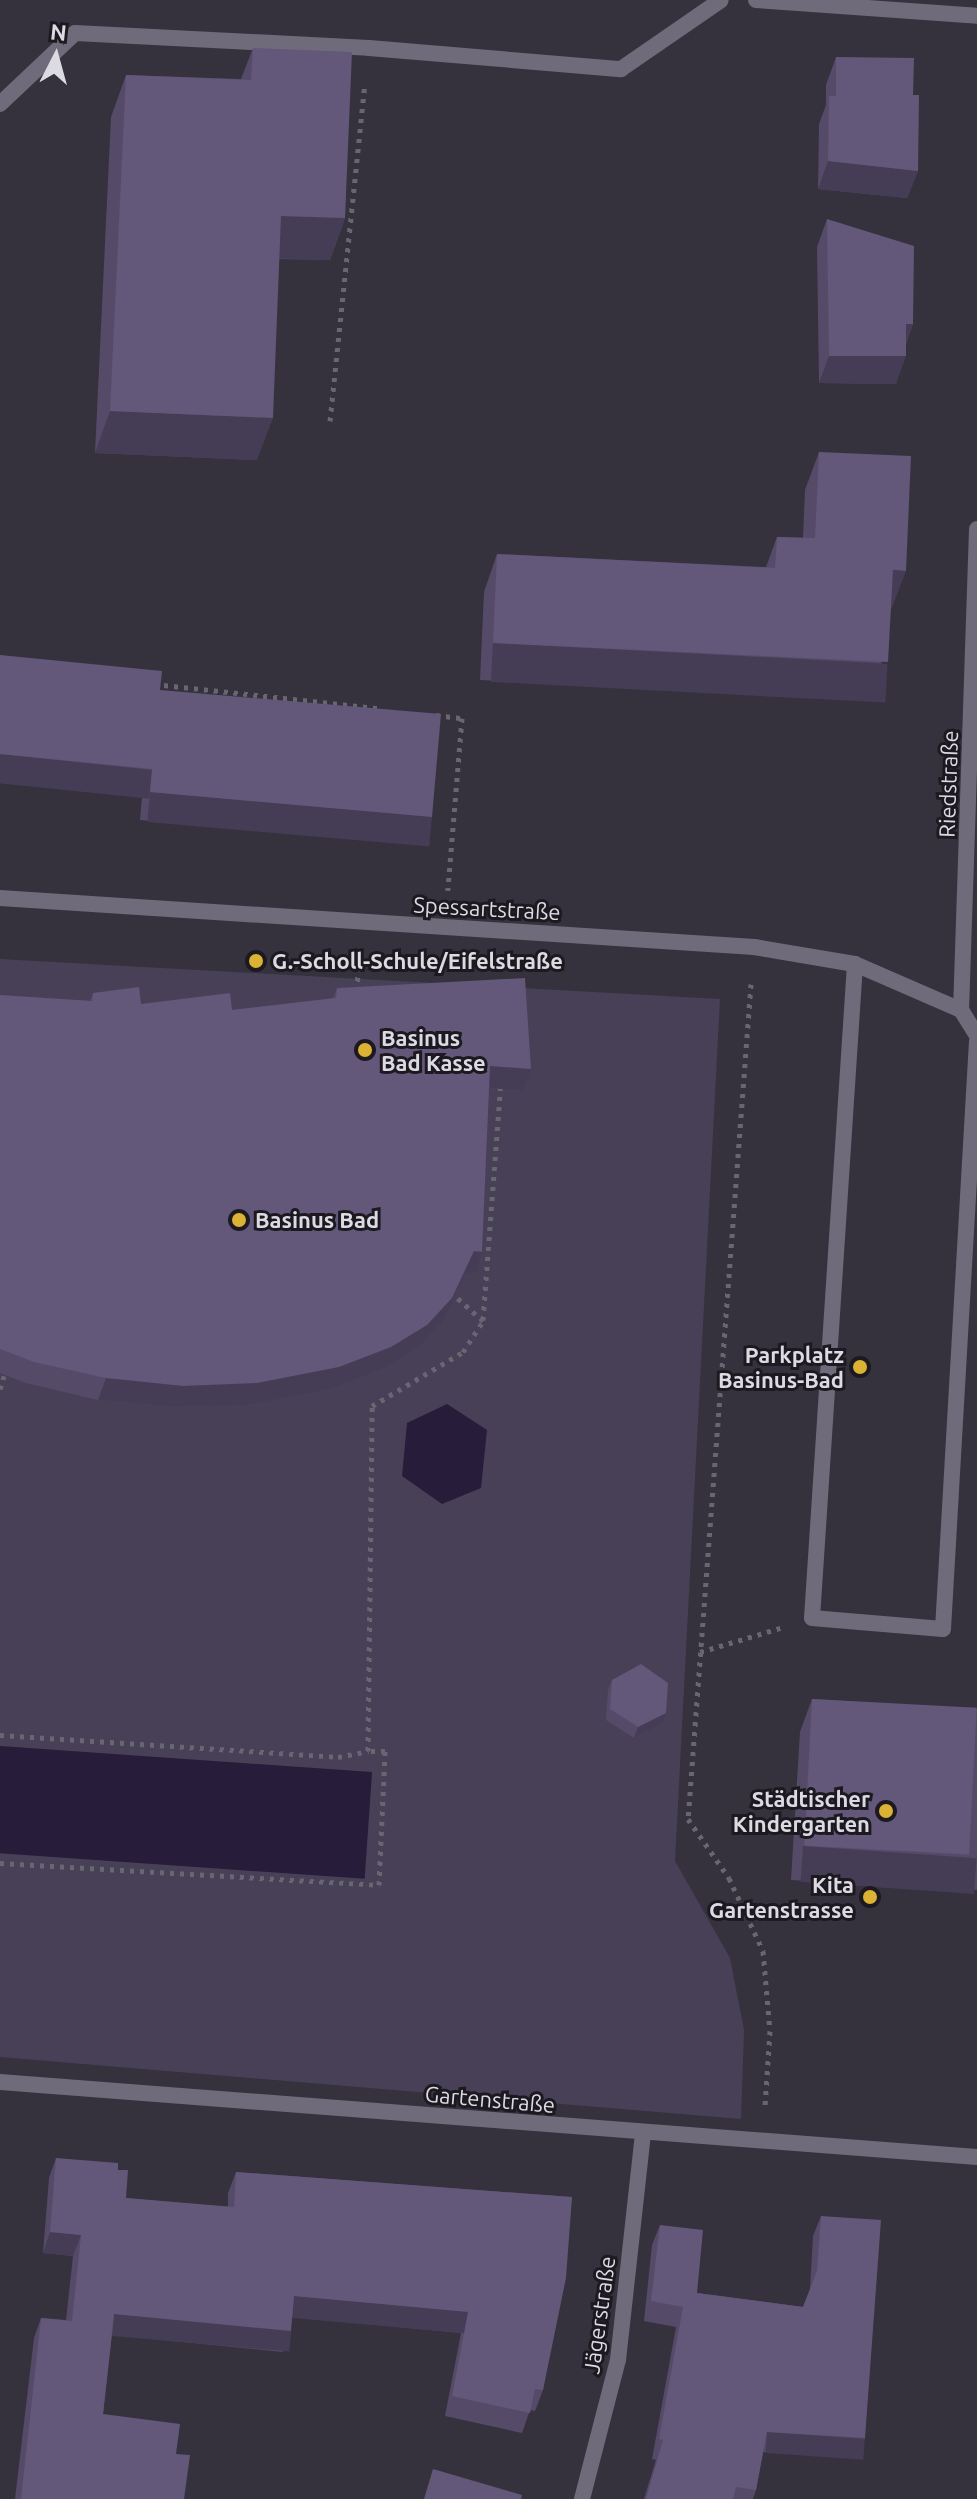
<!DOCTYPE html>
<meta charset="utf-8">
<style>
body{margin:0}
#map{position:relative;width:977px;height:2499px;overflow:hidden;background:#35323d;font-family:Ubuntu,sans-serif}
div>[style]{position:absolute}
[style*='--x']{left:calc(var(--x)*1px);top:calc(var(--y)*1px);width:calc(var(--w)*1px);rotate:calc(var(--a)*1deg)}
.green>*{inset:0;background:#484057}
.water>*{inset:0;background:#271c3a;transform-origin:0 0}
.path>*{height:5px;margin-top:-2.5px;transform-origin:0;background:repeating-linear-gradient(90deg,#686670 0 4px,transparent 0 10px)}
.service>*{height:16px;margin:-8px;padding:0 8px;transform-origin:8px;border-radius:8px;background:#706b7b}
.minor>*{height:16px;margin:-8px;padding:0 8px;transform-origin:8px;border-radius:8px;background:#706b7b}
.wall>*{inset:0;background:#554b69}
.shaded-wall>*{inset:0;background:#453d55;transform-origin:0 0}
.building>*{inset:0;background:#63577a;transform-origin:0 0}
.dots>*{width:22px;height:22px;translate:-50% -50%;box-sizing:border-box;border:4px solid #1c1a20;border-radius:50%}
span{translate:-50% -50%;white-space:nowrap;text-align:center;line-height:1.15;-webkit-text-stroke:6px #1c1a20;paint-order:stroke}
.street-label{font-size:22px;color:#dcdae2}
.poi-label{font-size:22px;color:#dcdae2;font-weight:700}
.left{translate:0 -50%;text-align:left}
.right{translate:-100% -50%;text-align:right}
.north{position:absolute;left:16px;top:16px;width:80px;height:80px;-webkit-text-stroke:6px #1c1a20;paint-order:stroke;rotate:6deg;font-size:22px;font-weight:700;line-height:32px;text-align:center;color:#dcdae2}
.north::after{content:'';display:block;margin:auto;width:28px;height:36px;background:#dcdae2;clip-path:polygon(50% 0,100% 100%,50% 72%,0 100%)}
</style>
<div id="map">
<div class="green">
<i style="clip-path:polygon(0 959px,720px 999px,675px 1861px,730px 1958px,744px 2030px,741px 2119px,0 2057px)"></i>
</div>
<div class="water">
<i style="clip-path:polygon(447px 1404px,487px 1430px,481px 1488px,442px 1504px,402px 1476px,407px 1423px)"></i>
<i style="left:0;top:1746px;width:373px;height:107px;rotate:4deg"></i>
</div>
<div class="path">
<i style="--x:330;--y:421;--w:338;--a:-84.1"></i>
<i style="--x:154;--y:684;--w:230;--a:6.2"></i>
<i style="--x:436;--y:715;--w:26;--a:7"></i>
<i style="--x:462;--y:718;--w:173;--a:94.7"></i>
<i style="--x:751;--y:984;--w:837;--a:94.31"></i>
<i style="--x:688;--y:1819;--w:72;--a:55.2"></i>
<i style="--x:729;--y:1878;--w:81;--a:65"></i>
<i style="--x:763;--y:1951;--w:80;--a:85"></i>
<i style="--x:770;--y:2031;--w:75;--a:93.8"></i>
<i style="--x:357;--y:991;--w:34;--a:-87"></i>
<i style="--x:483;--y:1320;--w:239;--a:-85.7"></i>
<i style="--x:0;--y:1389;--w:14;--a:-73"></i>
<i style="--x:700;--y:1652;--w:84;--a:-16.7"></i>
<i style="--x:0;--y:1735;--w:339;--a:3.7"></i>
<i style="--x:338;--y:1757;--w:31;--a:-11"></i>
<i style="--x:368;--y:1751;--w:345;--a:-89.3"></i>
<i style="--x:372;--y:1406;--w:106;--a:-30.7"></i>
<i style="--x:463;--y:1352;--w:37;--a:-57"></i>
<i style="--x:483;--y:1321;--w:36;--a:-138"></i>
<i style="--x:0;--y:1863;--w:380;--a:3.3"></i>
<i style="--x:379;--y:1885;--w:134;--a:-87.4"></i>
<i style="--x:385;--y:1751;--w:17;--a:180"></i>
</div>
<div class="service">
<i style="--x:756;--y:0;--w:222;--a:4.1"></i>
<i style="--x:0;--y:104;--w:103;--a:-43.4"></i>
<i style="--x:75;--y:33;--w:294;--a:2.9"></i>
<i style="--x:369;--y:48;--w:253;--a:4.8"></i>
<i style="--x:621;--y:69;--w:121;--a:-34.6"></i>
<i style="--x:855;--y:964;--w:655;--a:93.76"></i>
<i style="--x:812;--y:1618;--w:131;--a:4.8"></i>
<i style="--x:943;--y:1629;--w:589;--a:-86.69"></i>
</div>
<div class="minor">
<i style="--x:977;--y:529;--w:481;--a:91.9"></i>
<i style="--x:961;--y:1010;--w:31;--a:58"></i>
<i style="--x:0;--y:898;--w:756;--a:3.72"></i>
<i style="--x:754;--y:947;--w:102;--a:9.6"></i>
<i style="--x:855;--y:964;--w:116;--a:23.5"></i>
<i style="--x:0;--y:2082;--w:980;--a:4.39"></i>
<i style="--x:582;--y:2499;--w:144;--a:-75.5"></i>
<i style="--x:618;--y:2360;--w:227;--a:-83.7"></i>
</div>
<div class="wall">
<i style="clip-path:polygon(253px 48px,345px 218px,330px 260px,279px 259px,257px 460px,95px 453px,111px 117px,126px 75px,241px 79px)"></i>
<i style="clip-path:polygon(836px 57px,913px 95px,918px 171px,907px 198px,818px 189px,819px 124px,826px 105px,826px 85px)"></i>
<i style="clip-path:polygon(827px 219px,913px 324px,906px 344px,896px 384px,819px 383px,817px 247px)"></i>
<i style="clip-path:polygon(819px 452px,892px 608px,891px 608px,875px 700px,480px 680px,484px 592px,497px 554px,766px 567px,777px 537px,803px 538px,805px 490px)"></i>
<i style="clip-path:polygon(0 655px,160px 690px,432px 817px,422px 845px,140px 820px,142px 797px,0 783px)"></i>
<i style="clip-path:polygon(337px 988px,523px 1091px,489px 1088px,475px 1273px,466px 1273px,444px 1320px,419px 1347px,383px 1369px,331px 1389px,249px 1405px,175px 1407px,98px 1400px,26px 1383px,0 1373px,0 995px,90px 1001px,93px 993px,141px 1004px,232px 1010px,333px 998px)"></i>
<i style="clip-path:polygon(612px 1680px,662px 1724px,634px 1738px,606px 1720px,608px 1690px)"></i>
<i style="clip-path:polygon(812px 1699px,977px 1709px,977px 1890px,791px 1880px,800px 1732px)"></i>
<i style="clip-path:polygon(56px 2158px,118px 2170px,126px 2198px,228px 2207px,228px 2193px,236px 2172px,572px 2197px,543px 2390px,535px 2411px,530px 2410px,522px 2433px,445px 2416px,461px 2333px,292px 2317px,283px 2352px,112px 2335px,103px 2414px,176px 2454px,184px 2499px,15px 2499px,34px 2338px,41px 2318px,66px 2320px,73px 2256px,43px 2253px,49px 2178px)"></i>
<i style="clip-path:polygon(821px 2216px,865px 2438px,858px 2458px,763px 2452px,756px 2490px,753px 2499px,644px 2499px,656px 2460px,652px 2459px,676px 2327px,644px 2321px,652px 2245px,660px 2225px,697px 2293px,803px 2307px,810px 2289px,813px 2236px)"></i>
</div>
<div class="shaded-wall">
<i style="clip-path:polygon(828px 161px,918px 171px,907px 198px,818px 189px)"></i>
<i style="clip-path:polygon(281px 216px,345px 218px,330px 260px,266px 258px)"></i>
<i style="clip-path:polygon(906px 324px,913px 324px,903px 352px)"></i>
<i style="clip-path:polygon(829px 356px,906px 356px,896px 384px,819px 383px)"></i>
<i style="clip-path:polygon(110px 411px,273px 418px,257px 460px,95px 453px)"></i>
<i style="clip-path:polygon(893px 570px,906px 571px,892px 608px,879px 608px)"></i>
<i style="left:493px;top:643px;width:395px;height:39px;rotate:3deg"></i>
<i style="left:0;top:754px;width:153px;height:29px;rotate:6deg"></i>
<i style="left:150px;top:792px;width:283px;height:30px;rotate:5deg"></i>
<i style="clip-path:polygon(490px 1066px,531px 1069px,523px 1091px,482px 1087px)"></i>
<i style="clip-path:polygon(474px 1251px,482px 1252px,475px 1273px,466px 1273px,444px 1320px,419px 1347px,383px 1369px,331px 1389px,249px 1405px,175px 1407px,98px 1400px,106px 1378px)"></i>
<i style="clip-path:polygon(666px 1713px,662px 1724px,634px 1738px,638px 1727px)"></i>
<i style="left:803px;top:1846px;width:174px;height:36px;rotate:4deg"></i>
<i style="clip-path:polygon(50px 2232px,81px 2235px,73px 2256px,43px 2253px)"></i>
<i style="left:294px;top:2296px;width:175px;height:22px;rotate:5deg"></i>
<i style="left:114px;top:2314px;width:178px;height:22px;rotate:5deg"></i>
<i style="left:767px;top:2432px;width:98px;height:21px;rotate:4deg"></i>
</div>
<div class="building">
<i style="clip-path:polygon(253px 48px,352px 52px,345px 218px,281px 216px,273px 418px,110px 411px,126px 75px,251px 80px)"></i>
<i style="clip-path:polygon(836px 57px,914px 58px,913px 95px,919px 95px,918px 171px,828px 161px,829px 96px,836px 96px)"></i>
<i style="clip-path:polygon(827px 219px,914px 246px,913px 324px,906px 324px,906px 356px,829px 356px)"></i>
<i style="clip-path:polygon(819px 452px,911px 456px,906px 571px,893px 570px,888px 662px,493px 643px,497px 554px,775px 568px,777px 537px,815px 538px)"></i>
<i style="clip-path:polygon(0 655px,162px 671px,160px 690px,441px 714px,432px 817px,150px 792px,152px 769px,0 754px)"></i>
<i style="clip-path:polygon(525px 978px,531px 1069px,490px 1066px,482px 1252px,474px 1251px,452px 1298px,427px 1325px,391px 1347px,339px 1367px,257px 1383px,183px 1386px,106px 1378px,34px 1362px,0 1349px,0 995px,92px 1001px,93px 993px,139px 987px,141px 1004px,230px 993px,232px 1010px,336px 998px,337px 988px)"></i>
<i style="clip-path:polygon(641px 1664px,668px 1683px,666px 1713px,638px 1727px,610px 1709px,612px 1680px)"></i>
<i style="left:812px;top:1699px;width:165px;height:147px;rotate:3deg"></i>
<i style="clip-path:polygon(56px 2158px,118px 2163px,118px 2170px,128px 2170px,126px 2198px,234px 2207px,236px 2172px,572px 2197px,566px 2278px,543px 2390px,535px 2389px,530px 2413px,452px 2396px,468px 2312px,294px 2296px,291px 2331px,114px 2314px,103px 2414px,180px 2424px,176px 2454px,190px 2455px,184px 2499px,21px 2499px,41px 2318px,72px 2321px,81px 2235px,50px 2232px)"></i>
<i style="clip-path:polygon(821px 2216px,881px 2220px,865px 2438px,767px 2432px,756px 2490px,736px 2487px,733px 2499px,646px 2499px,663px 2440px,659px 2439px,683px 2307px,651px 2301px,660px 2225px,703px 2230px,697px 2293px,803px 2307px,817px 2271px)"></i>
<i style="clip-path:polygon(433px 2469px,522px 2495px,521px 2499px,424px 2499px)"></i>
</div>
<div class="dots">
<i style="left:256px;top:961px;background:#dbb233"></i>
<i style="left:365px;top:1050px;background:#dbb233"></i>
<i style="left:239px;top:1220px;background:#dbb233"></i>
<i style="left:860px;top:1367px;background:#dbb233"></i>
<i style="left:886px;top:1811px;background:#dbb233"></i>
<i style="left:870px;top:1897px;background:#dbb233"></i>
</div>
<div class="street-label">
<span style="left:948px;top:784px;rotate:-88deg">Riedstraße</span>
<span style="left:487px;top:908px;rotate:3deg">Spessartstraße</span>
<span style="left:490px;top:2099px;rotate:5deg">Gartenstraße</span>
<span style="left:599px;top:2315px;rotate:-82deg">Jägerstraße</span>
</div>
<div class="poi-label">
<span class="left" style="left:272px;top:961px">G.-Scholl-Schule/Eifelstraße</span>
<span class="left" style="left:381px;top:1050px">Basinus<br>Bad Kasse</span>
<span class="left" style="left:255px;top:1220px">Basinus Bad</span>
<span class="right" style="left:844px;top:1367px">Parkplatz<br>Basinus-Bad</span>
<span class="right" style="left:870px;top:1811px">Städtischer<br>Kindergarten</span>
<span class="right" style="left:854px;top:1897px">Kita<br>Gartenstrasse</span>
</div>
<div class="north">N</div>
</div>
